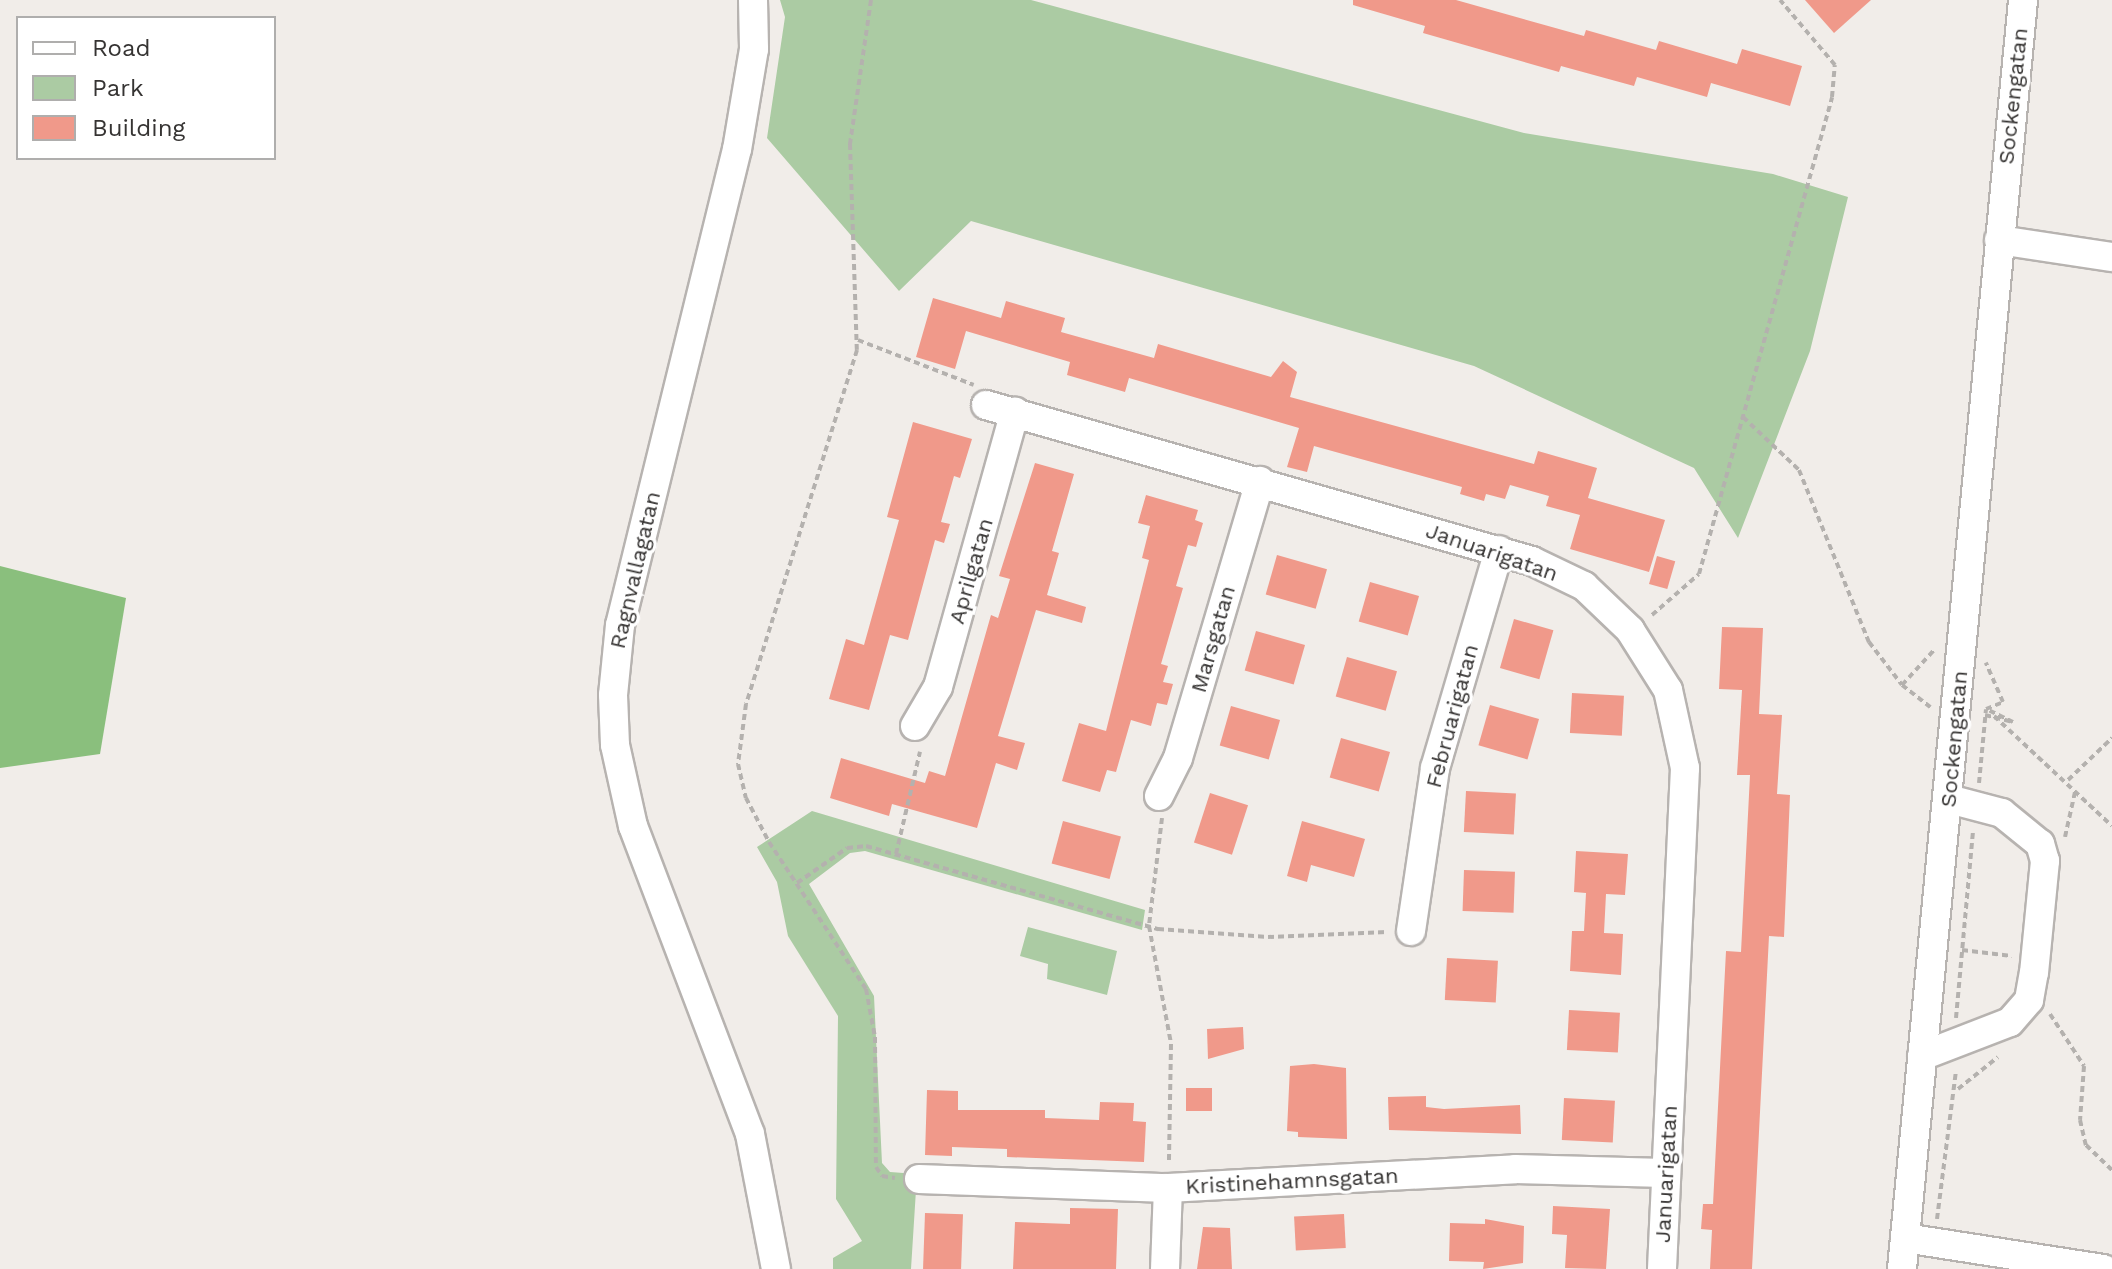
<!DOCTYPE html>
<style>
body{margin:0}
#map{position:relative;width:2112px;height:1269px;overflow:hidden;background:#f1ede9;font-family:"Work Sans",sans-serif}
div>[style]{position:absolute}
[style*='--x']{left:calc(var(--x)*1px);top:calc(var(--y)*1px);width:calc(var(--w)*1px);rotate:calc(var(--a)*1deg)}
.green>*{inset:0;background:#abcba3}
.forest>*{inset:0;background:#8abf7d}
.building>*{inset:0;background:#f0998a;transform-origin:0 0}
.path>*{height:4px;margin-top:-2px;transform-origin:0;background:repeating-linear-gradient(90deg,#b4b1ae 0 6px,transparent 0 10px)}
.roads{filter:drop-shadow(2px 0 #b7b3b0) drop-shadow(-2px 0 #b7b3b0) drop-shadow(0 2px #b7b3b0) drop-shadow(0 -2px #b7b3b0)}
.minor>*{height:28px;margin:-14px;padding:0 14px;transform-origin:14px;border-radius:14px;background:#fff}
span{translate:-50% -50%;white-space:nowrap;text-align:center;line-height:1.15;-webkit-text-stroke:7px #fff;paint-order:stroke}
.street-label{font-size:22px;color:#363433}
.legend{position:absolute;left:16px;top:16px;width:260px;height:144px;box-sizing:border-box;background:#fff;border:2px solid #afaead;margin:0;padding:10px 14px;list-style:none;font-size:24px;color:#363433}
.legend li{display:flex;align-items:center;gap:16px;height:40px}
.legend b{width:40px;border:2px solid #afaead}
</style>
<div id="map">
<div class="green">
<i style="clip-path:polygon(780px 0,1031px 0,1524px 133px,1773px 174px,1848px 197px,1810px 351px,1738px 538px,1694px 468px,1474px 366px,971px 221px,899px 291px,767px 138px,785px 17px)"></i>
<i style="clip-path:polygon(812px 811px,1145px 910px,1142px 930px,865px 851px,850px 853px,809px 884px,874px 996px,882px 1163px,890px 1172px,917px 1174px,911px 1269px,833px 1269px,833px 1258px,862px 1241px,836px 1199px,838px 1016px,788px 936px,777px 882px,757px 847px)"></i>
<i style="clip-path:polygon(1028px 927px,1117px 951px,1107px 995px,1047px 979px,1048px 964px,1020px 956px)"></i>
</div>
<div class="forest">
<i style="clip-path:polygon(0 566px,126px 598px,100px 754px,0 768px)"></i>
</div>
<div class="building">
<i style="clip-path:polygon(1353px 0,1456px 0,1584px 36px,1586px 30px,1656px 50px,1659px 41px,1737px 64px,1742px 49px,1802px 66px,1790px 106px,1711px 83px,1707px 97px,1637px 77px,1634px 86px,1561px 66px,1559px 72px,1423px 33px,1425px 26px,1353px 5px)"></i>
<i style="clip-path:polygon(1805px 0,1871px 0,1834px 33px)"></i>
<i style="clip-path:polygon(933px 298px,1001px 318px,1006px 301px,1065px 318px,1061px 332px,1154px 358px,1158px 344px,1271px 377px,1283px 361px,1297px 372px,1290px 397px,1534px 464px,1538px 451px,1597px 468px,1588px 498px,1665px 520px,1649px 572px,1570px 549px,1580px 515px,1546px 506px,1549px 496px,1510px 485px,1505px 499px,1486px 494px,1484px 501px,1460px 494px,1462px 487px,1314px 446px,1307px 472px,1287px 467px,1299px 428px,1129px 378px,1125px 392px,1067px 375px,1070px 362px,966px 331px,955px 369px,916px 357px)"></i>
<i style="clip-path:polygon(913px 422px,972px 439px,960px 478px,954px 476px,941px 522px,950px 524px,944px 543px,935px 540px,908px 640px,890px 635px,869px 710px,829px 699px,846px 639px,864px 645px,899px 520px,887px 517px)"></i>
<i style="clip-path:polygon(1035px 463px,1074px 474px,1052px 551px,1059px 553px,1047px 595px,1086px 607px,1082px 623px,1036px 610px,998px 736px,1025px 743px,1017px 770px,996px 763px,977px 828px,892px 804px,889px 816px,830px 798px,841px 758px,925px 783px,929px 771px,945px 776px,991px 615px,998px 618px,1010px 579px,999px 576px)"></i>
<i style="clip-path:polygon(1146px 495px,1198px 510px,1195px 520px,1203px 523px,1196px 547px,1188px 545px,1176px 586px,1183px 588px,1161px 664px,1168px 666px,1163px 682px,1173px 684px,1167px 705px,1157px 703px,1151px 726px,1131px 720px,1116px 772px,1107px 770px,1100px 792px,1062px 781px,1079px 723px,1106px 731px,1149px 560px,1142px 558px,1150px 526px,1138px 523px)"></i>
<i style="left:1277px;top:555px;width:52px;height:41px;rotate:16deg"></i>
<i style="left:1657px;top:556px;width:19px;height:29px;rotate:16deg"></i>
<i style="left:1370px;top:582px;width:51px;height:41px;rotate:16deg"></i>
<i style="left:1514px;top:619px;width:41px;height:51px;rotate:16deg"></i>
<i style="clip-path:polygon(1722px 627px,1763px 628px,1759px 714px,1782px 715px,1777px 794px,1790px 795px,1784px 937px,1769px 936px,1752px 1269px,1710px 1269px,1712px 1230px,1701px 1229px,1703px 1204px,1713px 1204px,1726px 951px,1741px 952px,1750px 775px,1737px 775px,1742px 690px,1719px 689px)"></i>
<i style="left:1256px;top:631px;width:51px;height:41px;rotate:16deg"></i>
<i style="left:1347px;top:657px;width:52px;height:41px;rotate:16deg"></i>
<i style="left:1572px;top:693px;width:52px;height:40px;rotate:3deg"></i>
<i style="left:1490px;top:705px;width:51px;height:42px;rotate:16deg"></i>
<i style="left:1231px;top:706px;width:51px;height:41px;rotate:16deg"></i>
<i style="left:1341px;top:738px;width:51px;height:41px;rotate:16deg"></i>
<i style="left:1466px;top:791px;width:50px;height:41px;rotate:3deg"></i>
<i style="left:1210px;top:793px;width:40px;height:52px;rotate:18deg"></i>
<i style="left:1063px;top:821px;width:60px;height:44px;rotate:15deg"></i>
<i style="clip-path:polygon(1302px 821px,1365px 839px,1354px 877px,1311px 865px,1307px 882px,1287px 876px)"></i>
<i style="clip-path:polygon(1576px 851px,1628px 854px,1625px 895px,1606px 894px,1604px 933px,1623px 934px,1621px 975px,1570px 971px,1572px 931px,1584px 931px,1586px 893px,1574px 892px)"></i>
<i style="left:1464px;top:870px;width:51px;height:41px;rotate:2deg"></i>
<i style="left:1447px;top:958px;width:51px;height:42px;rotate:3deg"></i>
<i style="left:1569px;top:1010px;width:51px;height:40px;rotate:3deg"></i>
<i style="clip-path:polygon(1243px 1027px,1244px 1049px,1208px 1059px,1207px 1029px)"></i>
<i style="clip-path:polygon(1314px 1064px,1346px 1068px,1347px 1139px,1298px 1137px,1298px 1132px,1287px 1131px,1290px 1066px)"></i>
<i style="left:1186px;top:1088px;width:26px;height:23px"></i>
<i style="clip-path:polygon(927px 1090px,958px 1091px,958px 1110px,1045px 1110px,1045px 1118px,1099px 1120px,1100px 1102px,1134px 1103px,1133px 1121px,1146px 1122px,1144px 1162px,1007px 1157px,1007px 1149px,952px 1147px,952px 1156px,925px 1155px)"></i>
<i style="clip-path:polygon(1426px 1096px,1426px 1107px,1444px 1109px,1520px 1105px,1521px 1134px,1389px 1130px,1388px 1097px)"></i>
<i style="left:1564px;top:1098px;width:51px;height:42px;rotate:3deg"></i>
<i style="clip-path:polygon(1553px 1206px,1610px 1209px,1606px 1269px,1565px 1268px,1567px 1235px,1552px 1234px)"></i>
<i style="clip-path:polygon(1070px 1208px,1118px 1209px,1116px 1269px,1013px 1269px,1015px 1222px,1070px 1224px)"></i>
<i style="left:925px;top:1213px;width:38px;height:56px;rotate:2deg"></i>
<i style="left:1344px;top:1214px;width:34px;height:50px;rotate:87deg"></i>
<i style="clip-path:polygon(1485px 1219px,1524px 1226px,1523px 1263px,1483px 1269px,1484px 1262px,1449px 1261px,1450px 1223px,1485px 1224px)"></i>
<i style="clip-path:polygon(1203px 1227px,1230px 1228px,1232px 1269px,1197px 1269px)"></i>
</div>
<div class="path">
<i style="--x:871;--y:0;--w:146;--a:98.3"></i>
<i style="--x:850;--y:144;--w:206;--a:88.1"></i>
<i style="--x:857;--y:350;--w:371;--a:107.4"></i>
<i style="--x:746;--y:704;--w:61;--a:97.6"></i>
<i style="--x:738;--y:764;--w:35;--a:77"></i>
<i style="--x:746;--y:798;--w:50;--a:62.4"></i>
<i style="--x:769;--y:842;--w:176;--a:56.6"></i>
<i style="--x:866;--y:989;--w:49;--a:79.4"></i>
<i style="--x:875;--y:1037;--w:130;--a:89.6"></i>
<i style="--x:876;--y:1167;--w:11;--a:56"></i>
<i style="--x:882;--y:1176;--w:13;--a:9"></i>
<i style="--x:858;--y:340;--w:124;--a:21.2"></i>
<i style="--x:1743;--y:417;--w:77;--a:43.4"></i>
<i style="--x:1799;--y:470;--w:186;--a:67.9"></i>
<i style="--x:1869;--y:642;--w:54;--a:52.5"></i>
<i style="--x:1902;--y:685;--w:36;--a:38"></i>
<i style="--x:1652;--y:615;--w:62;--a:-41.1"></i>
<i style="--x:1699;--y:574;--w:495;--a:-74.4"></i>
<i style="--x:1832;--y:97;--w:32;--a:-85"></i>
<i style="--x:1835;--y:65;--w:85;--a:-130.2"></i>
<i style="--x:1902;--y:685;--w:49;--a:-47.5"></i>
<i style="--x:1986;--y:709;--w:18;--a:-22"></i>
<i style="--x:2003;--y:702;--w:43;--a:-113.6"></i>
<i style="--x:1985;--y:715;--w:29;--a:14"></i>
<i style="--x:2013;--y:722;--w:30;--a:-154"></i>
<i style="--x:1994;--y:716;--w:161;--a:43"></i>
<i style="--x:2068;--y:780;--w:61;--a:-43.7"></i>
<i style="--x:1979;--y:783;--w:74;--a:-84.6"></i>
<i style="--x:1162;--y:818;--w:109;--a:96.9"></i>
<i style="--x:1149;--y:926;--w:120;--a:79.4"></i>
<i style="--x:1171;--y:1044;--w:117;--a:91"></i>
<i style="--x:2065;--y:837;--w:46;--a:-77.5"></i>
<i style="--x:896;--y:854;--w:105;--a:-76.8"></i>
<i style="--x:797;--y:883;--w:61;--a:-35"></i>
<i style="--x:847;--y:848;--w:19;--a:-6"></i>
<i style="--x:866;--y:846;--w:304;--a:15.9"></i>
<i style="--x:1158;--y:929;--w:110;--a:4.2"></i>
<i style="--x:1268;--y:937;--w:119;--a:-2.4"></i>
<i style="--x:1962;--y:950;--w:50;--a:6.8"></i>
<i style="--x:2050;--y:1014;--w:62;--a:56.8"></i>
<i style="--x:2084;--y:1066;--w:54;--a:94.2"></i>
<i style="--x:2080;--y:1120;--w:26;--a:77"></i>
<i style="--x:2086;--y:1145;--w:36;--a:44"></i>
<i style="--x:1956;--y:1018;--w:188;--a:-84.8"></i>
<i style="--x:1958;--y:1089;--w:51;--a:-38.7"></i>
<i style="--x:1937;--y:1219;--w:150;--a:-82.7"></i>
</div>
<div class="roads">
<div class="minor">
<i style="--x:753;--y:0;--w:49;--a:88.8"></i>
<i style="--x:754;--y:49;--w:101;--a:99.6"></i>
<i style="--x:737;--y:149;--w:490;--a:103.8"></i>
<i style="--x:620;--y:625;--w:70;--a:95.7"></i>
<i style="--x:613;--y:695;--w:50;--a:87.7"></i>
<i style="--x:615;--y:745;--w:83;--a:77.5"></i>
<i style="--x:633;--y:826;--w:329;--a:69.2"></i>
<i style="--x:750;--y:1134;--w:137;--a:79.1"></i>
<i style="--x:1999;--y:240;--w:114;--a:8.6"></i>
<i style="--x:986;--y:405;--w:568;--a:15.95"></i>
<i style="--x:1532;--y:561;--w:58;--a:25.7"></i>
<i style="--x:1584;--y:586;--w:64;--a:43.7"></i>
<i style="--x:1630;--y:630;--w:71;--a:57.7"></i>
<i style="--x:1668;--y:690;--w:80;--a:77.7"></i>
<i style="--x:1685;--y:768;--w:502;--a:92.63"></i>
<i style="--x:915;--y:726;--w:45;--a:-59.5"></i>
<i style="--x:938;--y:687;--w:286;--a:-74.4"></i>
<i style="--x:1159;--y:796;--w:42;--a:-63.4"></i>
<i style="--x:1178;--y:758;--w:289;--a:-73.5"></i>
<i style="--x:1411;--y:931;--w:165;--a:-81.6"></i>
<i style="--x:1435;--y:768;--w:227;--a:-73.6"></i>
<i style="--x:1922;--y:1056;--w:94;--a:-21.1"></i>
<i style="--x:2010;--y:1022;--w:29;--a:-49"></i>
<i style="--x:2029;--y:1000;--w:27;--a:-80"></i>
<i style="--x:2034;--y:973;--w:113;--a:-84.4"></i>
<i style="--x:2045;--y:861;--w:18;--a:-106"></i>
<i style="--x:2040;--y:844;--w:49;--a:-140.8"></i>
<i style="--x:2002;--y:813;--w:55;--a:-165.2"></i>
<i style="--x:919;--y:1179;--w:249;--a:2.1"></i>
<i style="--x:1168;--y:1188;--w:348;--a:-3.1"></i>
<i style="--x:1515;--y:1169;--w:150;--a:1.5"></i>
<i style="--x:1905;--y:1238;--w:201;--a:8.9"></i>
<i style="--x:1165;--y:1269;--w:81;--a:-87.9"></i>
<i style="--x:1902;--y:1269;--w:1275;--a:-84.55"></i>
</div>
</div>
<div class="street-label">
<span style="left:2013px;top:96px;rotate:-84deg">Sockengatan</span>
<span style="left:1492px;top:552px;rotate:19deg">Januarigatan</span>
<span style="left:635px;top:570px;rotate:-77deg">Ragnvallagatan</span>
<span style="left:971px;top:571px;rotate:-74deg">Aprilgatan</span>
<span style="left:1213px;top:639px;rotate:-74deg">Marsgatan</span>
<span style="left:1452px;top:716px;rotate:-75deg">Februarigatan</span>
<span style="left:1954px;top:739px;rotate:-85deg">Sockengatan</span>
<span style="left:1666px;top:1174px;rotate:-87deg">Januarigatan</span>
<span style="left:1292px;top:1181px;rotate:-3deg">Kristinehamnsgatan</span>
</div>
<ul class="legend">
<li><b style="height:10px;background:#fff"></b>Road</li>
<li><b style="height:22px;background:#abcba3"></b>Park</li>
<li><b style="height:22px;background:#f0998a"></b>Building</li>
</ul>
</div>
